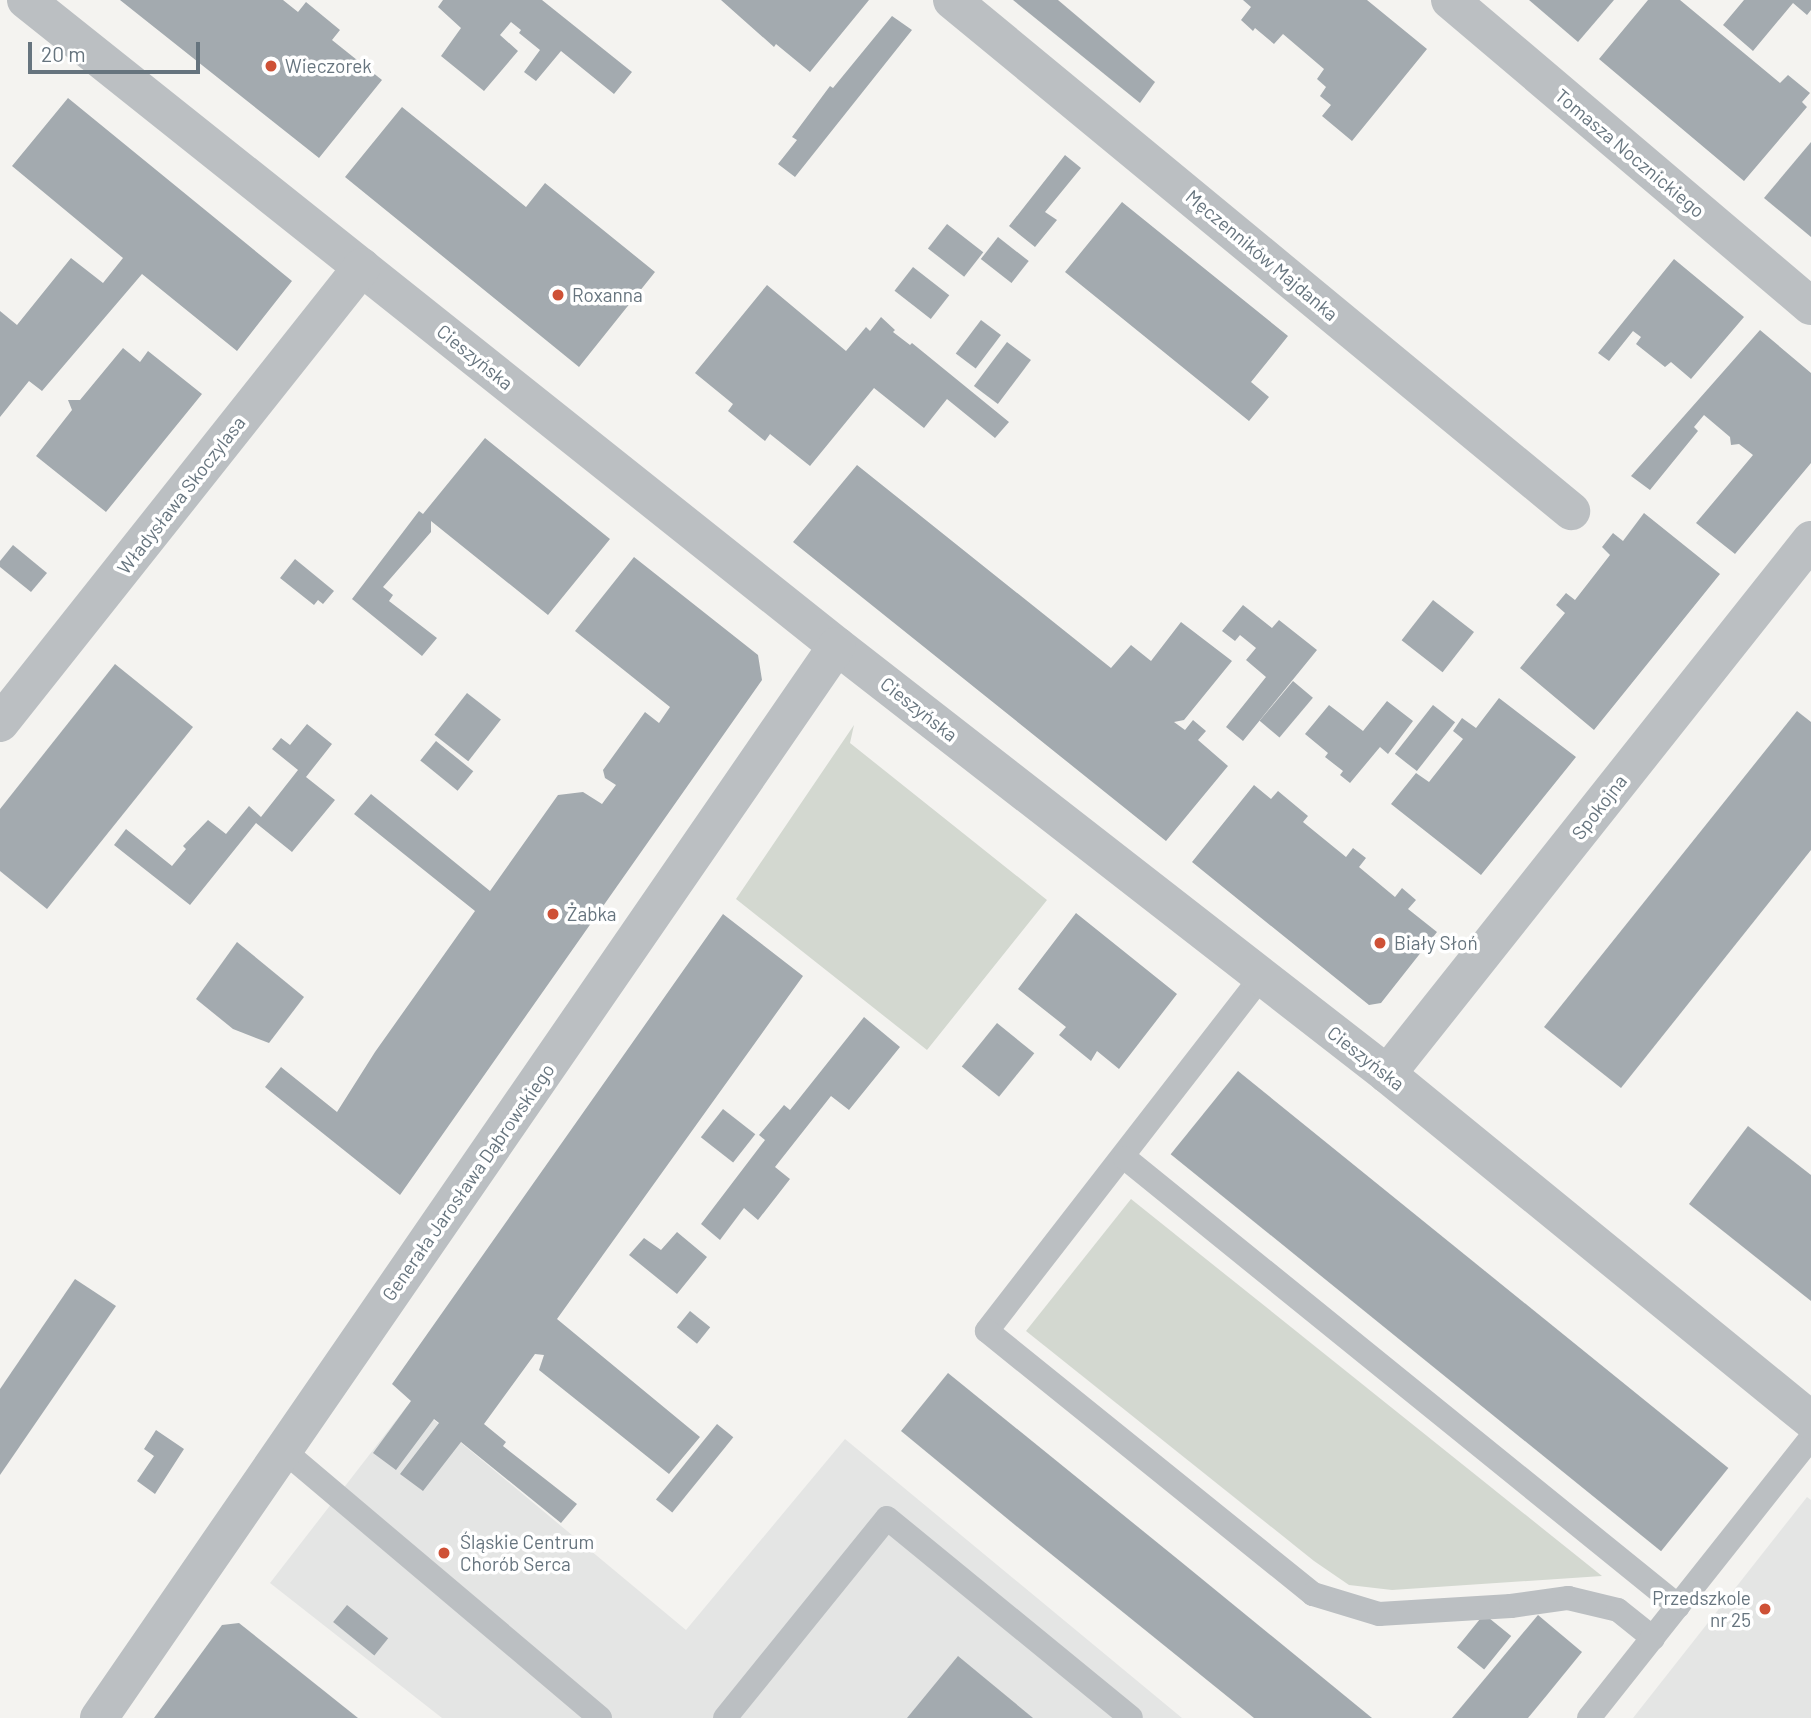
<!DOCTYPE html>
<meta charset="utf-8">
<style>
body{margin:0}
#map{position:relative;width:1811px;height:1718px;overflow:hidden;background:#f4f3f0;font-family:Barlow,sans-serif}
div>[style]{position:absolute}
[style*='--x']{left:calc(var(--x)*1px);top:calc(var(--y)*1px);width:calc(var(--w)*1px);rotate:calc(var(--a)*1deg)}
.built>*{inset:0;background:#e4e5e4}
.green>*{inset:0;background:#d3d8d0}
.building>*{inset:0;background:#a3aaaf;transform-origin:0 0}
.service>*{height:24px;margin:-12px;padding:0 12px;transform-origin:12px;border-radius:12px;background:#bbbfc2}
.minor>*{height:38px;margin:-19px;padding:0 19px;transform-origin:19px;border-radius:19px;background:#bbbfc2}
.dots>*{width:19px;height:19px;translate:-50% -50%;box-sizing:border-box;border:4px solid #fff;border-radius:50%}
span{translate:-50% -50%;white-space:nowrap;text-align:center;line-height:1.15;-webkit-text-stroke:7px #fff;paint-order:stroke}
.poi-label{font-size:19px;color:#66747e}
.left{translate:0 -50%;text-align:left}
.right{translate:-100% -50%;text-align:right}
.street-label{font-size:19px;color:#66747e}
.scale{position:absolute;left:28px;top:42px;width:172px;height:32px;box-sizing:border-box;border:4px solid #66747e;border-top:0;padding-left:9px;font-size:21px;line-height:24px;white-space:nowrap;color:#66747e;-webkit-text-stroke:5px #fff;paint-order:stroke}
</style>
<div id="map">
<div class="built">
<i style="clip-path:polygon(411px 1401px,686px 1630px,845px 1439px,1182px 1718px,442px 1718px,270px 1583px)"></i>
<i style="clip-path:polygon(1807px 1497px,1811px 1500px,1811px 1718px,1633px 1718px)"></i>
</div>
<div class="green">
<i style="clip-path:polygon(854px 725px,850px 743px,1047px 900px,927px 1050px,736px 899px)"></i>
<i style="clip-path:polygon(1131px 1199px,1602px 1576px,1392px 1590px,1349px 1585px,1314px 1561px,1026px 1331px)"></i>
</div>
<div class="building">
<i style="clip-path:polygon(120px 0,283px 0,298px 12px,306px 2px,340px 30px,332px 40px,382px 80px,319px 158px)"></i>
<i style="clip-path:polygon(443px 0,542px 0,632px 72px,614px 94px,561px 51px,536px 81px,524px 72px,540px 50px,519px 33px,521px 30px,511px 22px,500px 35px,518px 51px,484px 91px,441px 56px,461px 28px,438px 7px)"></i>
<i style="clip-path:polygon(721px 0,869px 0,810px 72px,776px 44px,774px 47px)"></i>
<i style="clip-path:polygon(1013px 0,1058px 0,1155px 82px,1140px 103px)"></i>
<i style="clip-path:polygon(1243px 0,1367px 0,1427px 49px,1352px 141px,1322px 116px,1331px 105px,1320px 96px,1326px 87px,1317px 79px,1324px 69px,1283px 34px,1274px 44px,1255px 28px,1253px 31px,1241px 20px,1251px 7px)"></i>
<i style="clip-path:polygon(1529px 0,1614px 0,1578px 42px)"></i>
<i style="clip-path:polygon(1648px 0,1680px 0,1780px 83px,1788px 75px,1810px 93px,1802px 102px,1807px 107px,1744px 181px,1599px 59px)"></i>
<i style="clip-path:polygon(1744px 0,1811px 0,1811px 10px,1807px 15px,1793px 3px,1753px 51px,1723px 25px)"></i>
<i style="clip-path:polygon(892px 16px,912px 30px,795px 177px,778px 164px,797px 140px,792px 137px,830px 86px,833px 88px)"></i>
<i style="clip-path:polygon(68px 98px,292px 281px,237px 351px,142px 274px,42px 391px,29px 381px,0 417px,0 311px,17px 325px,71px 258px,103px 283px,123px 258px,12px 166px)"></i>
<i style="clip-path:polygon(402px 107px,526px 207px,545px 183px,655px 272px,579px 367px,345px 177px)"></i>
<i style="clip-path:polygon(1811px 142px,1811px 237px,1764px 198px)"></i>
<i style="clip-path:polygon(1065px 155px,1081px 168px,1045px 212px,1057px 220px,1035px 247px,1009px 226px)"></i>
<i style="clip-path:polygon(1122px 202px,1288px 336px,1251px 382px,1269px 397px,1249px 421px,1065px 272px)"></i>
<i style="left:947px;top:224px;width:46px;height:31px;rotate:38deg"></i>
<i style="left:998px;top:237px;width:39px;height:28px;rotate:38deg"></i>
<i style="clip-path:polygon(1674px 259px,1744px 317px,1691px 379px,1671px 362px,1665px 367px,1636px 344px,1641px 337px,1633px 331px,1609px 361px,1598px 353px)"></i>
<i style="left:913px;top:267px;width:46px;height:30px;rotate:38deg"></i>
<i style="clip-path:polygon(767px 285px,846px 351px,866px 327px,870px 331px,881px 317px,895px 330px,893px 332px,910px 345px,912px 343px,1009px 422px,995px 438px,947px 399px,924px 428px,874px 388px,810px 466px,770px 434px,765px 441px,728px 411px,733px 404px,695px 373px)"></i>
<i style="left:981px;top:320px;width:25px;height:42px;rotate:37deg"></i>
<i style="clip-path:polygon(1760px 330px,1811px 373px,1811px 463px,1735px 554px,1696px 523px,1753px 455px,1739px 444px,1731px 445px,1730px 437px,1704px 415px,1694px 427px,1698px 431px,1650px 490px,1631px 476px)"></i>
<i style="left:1007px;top:342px;width:30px;height:55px;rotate:37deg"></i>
<i style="clip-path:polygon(123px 348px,140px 362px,148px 351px,202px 394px,106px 512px,36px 456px,72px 410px,68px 400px,80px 400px)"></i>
<i style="clip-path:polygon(485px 438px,610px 539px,548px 615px,431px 521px,431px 532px,383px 587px,393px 595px,389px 601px,437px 638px,422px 656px,352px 599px,419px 511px,423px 514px)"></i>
<i style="clip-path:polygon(857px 465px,1111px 668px,1131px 645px,1151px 661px,1181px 622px,1232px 661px,1184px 720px,1174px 722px,1185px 730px,1193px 720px,1206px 731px,1198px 740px,1228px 766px,1166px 841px,793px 542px)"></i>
<i style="clip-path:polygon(1644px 513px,1720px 574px,1594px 730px,1520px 668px,1565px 613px,1556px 605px,1566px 593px,1575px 600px,1610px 555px,1602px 547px,1613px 533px,1623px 541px)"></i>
<i style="clip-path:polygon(13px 545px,47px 573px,31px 592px,0 567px,0 561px)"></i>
<i style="clip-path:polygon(634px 557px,758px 655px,762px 680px,400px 1195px,265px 1087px,281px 1067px,337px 1112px,375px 1052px,475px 911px,354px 814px,371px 794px,490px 891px,558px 795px,583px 792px,602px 804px,616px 785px,605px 778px,603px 770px,645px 712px,659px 723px,670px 707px,575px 631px)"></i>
<i style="clip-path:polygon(295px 559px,334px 591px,323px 604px,318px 600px,314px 605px,280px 578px)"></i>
<i style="left:1433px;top:600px;width:52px;height:51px;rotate:38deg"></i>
<i style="clip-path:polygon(1243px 605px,1272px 628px,1279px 620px,1317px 650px,1243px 741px,1226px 727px,1266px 677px,1246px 660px,1256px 648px,1240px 635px,1235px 641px,1222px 631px)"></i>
<i style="clip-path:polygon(115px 664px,193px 727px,47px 909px,0 871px,0 809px)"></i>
<i style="left:1293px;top:681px;width:26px;height:52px;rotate:40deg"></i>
<i style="left:467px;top:693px;width:43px;height:53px;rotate:38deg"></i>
<i style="clip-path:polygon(1499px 698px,1576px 757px,1481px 875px,1391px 804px,1416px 773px,1429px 782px,1463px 739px,1453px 731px,1462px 718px,1476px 728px)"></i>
<i style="clip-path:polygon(1387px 701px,1413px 721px,1388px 754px,1380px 747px,1350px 783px,1340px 775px,1343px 771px,1325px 757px,1328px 753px,1305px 734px,1329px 705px,1363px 731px)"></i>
<i style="left:1433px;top:705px;width:28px;height:62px;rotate:38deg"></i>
<i style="clip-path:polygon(1797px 711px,1811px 722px,1811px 850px,1621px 1088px,1544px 1027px)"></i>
<i style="clip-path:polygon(307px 724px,332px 744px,306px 777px,335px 800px,292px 852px,256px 823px,190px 905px,114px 845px,126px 829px,172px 866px,186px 849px,183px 846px,208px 820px,226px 834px,249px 806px,261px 817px,298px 770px,272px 749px,281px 738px,290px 745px)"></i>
<i style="left:436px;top:741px;width:48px;height:25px;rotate:39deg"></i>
<i style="clip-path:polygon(1254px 785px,1271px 799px,1278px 791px,1308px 816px,1303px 822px,1346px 857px,1353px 848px,1366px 858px,1359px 867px,1395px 897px,1402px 888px,1416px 900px,1408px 909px,1437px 932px,1381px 1003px,1369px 1005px,1192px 862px)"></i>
<i style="clip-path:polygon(1076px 913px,1177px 994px,1119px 1069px,1097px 1051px,1091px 1061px,1059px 1035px,1066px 1027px,1018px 989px)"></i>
<i style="clip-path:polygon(723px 914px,803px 976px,557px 1319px,700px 1437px,669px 1474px,539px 1370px,544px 1355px,535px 1354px,484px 1424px,506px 1442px,503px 1446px,577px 1504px,561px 1523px,461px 1442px,423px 1491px,400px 1474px,439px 1423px,434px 1419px,396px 1470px,373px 1453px,411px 1401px,392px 1384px)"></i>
<i style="clip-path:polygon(237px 942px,304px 997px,269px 1043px,233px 1029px,196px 999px)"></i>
<i style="clip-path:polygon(864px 1017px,900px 1047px,849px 1110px,831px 1096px,775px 1167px,790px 1179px,758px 1220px,744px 1208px,720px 1240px,701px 1224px,765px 1140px,759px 1135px,784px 1105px,790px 1110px)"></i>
<i style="left:997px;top:1023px;width:48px;height:56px;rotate:39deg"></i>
<i style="left:1238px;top:1071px;width:631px;height:107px;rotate:39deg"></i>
<i style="left:723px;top:1109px;width:41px;height:36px;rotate:38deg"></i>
<i style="clip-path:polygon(1748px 1126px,1811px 1175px,1811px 1301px,1689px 1204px)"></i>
<i style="clip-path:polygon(677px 1232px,707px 1257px,677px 1294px,629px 1255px,644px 1238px,661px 1250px)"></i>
<i style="clip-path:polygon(75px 1279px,116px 1306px,0 1475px,0 1389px)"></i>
<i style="left:690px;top:1311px;width:26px;height:21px;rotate:39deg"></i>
<i style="clip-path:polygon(948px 1373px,1180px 1561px,1372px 1718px,1254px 1718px,1015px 1525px,901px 1431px)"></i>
<i style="left:717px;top:1424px;width:21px;height:97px;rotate:39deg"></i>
<i style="clip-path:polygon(156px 1430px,184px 1449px,155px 1494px,137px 1481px,154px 1456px,144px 1449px)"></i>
<i style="left:347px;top:1605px;width:53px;height:22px;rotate:39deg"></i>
<i style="left:1484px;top:1614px;width:35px;height:43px;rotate:39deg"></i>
<i style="clip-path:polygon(1538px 1615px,1582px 1652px,1547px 1695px,1528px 1718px,1452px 1718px)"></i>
<i style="clip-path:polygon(239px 1623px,358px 1718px,154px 1718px,222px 1625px)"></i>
<i style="clip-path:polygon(958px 1656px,1033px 1718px,907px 1718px)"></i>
</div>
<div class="service">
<i style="--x:1262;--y:976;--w:449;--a:127.8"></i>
<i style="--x:987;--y:1331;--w:419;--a:38.9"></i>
<i style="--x:1313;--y:1594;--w:69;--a:16.9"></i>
<i style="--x:1379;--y:1614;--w:132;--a:-3.5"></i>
<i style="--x:1511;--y:1606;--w:58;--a:-8"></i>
<i style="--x:1568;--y:1598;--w:51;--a:13.5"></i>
<i style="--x:1618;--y:1610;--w:45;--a:38.7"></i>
<i style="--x:1125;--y:1158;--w:712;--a:39.01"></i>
<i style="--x:283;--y:1450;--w:415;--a:40.2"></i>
<i style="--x:725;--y:1718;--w:257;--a:-51"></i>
<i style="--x:887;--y:1518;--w:315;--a:39.3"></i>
<i style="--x:1589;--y:1718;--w:357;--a:-51.6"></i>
</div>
<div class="minor">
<i style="--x:26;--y:0;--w:1037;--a:38.54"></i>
<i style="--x:837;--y:646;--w:697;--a:37.89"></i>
<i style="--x:1387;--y:1074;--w:547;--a:39.22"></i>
<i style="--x:952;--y:0;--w:803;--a:39.54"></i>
<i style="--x:1450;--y:0;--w:473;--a:40.3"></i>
<i style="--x:0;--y:723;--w:582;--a:-51.56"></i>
<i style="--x:1387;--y:1074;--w:682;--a:-51.55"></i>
<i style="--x:99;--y:1718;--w:1301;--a:-55.46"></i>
</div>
<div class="dots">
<i style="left:271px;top:66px;background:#ce5136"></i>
<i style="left:558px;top:295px;background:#ce5136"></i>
<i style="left:553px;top:914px;background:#ce5136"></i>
<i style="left:1380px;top:943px;background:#ce5136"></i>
<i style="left:444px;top:1553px;background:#ce5136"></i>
<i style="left:1765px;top:1609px;background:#ce5136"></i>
</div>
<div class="poi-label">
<span class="left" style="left:285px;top:66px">Wieczorek</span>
<span class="left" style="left:572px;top:295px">Roxanna</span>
<span class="left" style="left:567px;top:914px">Żabka</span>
<span class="left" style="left:1394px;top:943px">Biały Słoń</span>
<span class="left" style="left:460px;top:1553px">Śląskie Centrum<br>Chorób Serca</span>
<span class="right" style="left:1751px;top:1609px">Przedszkole<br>nr 25</span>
</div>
<div class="street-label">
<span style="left:1630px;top:153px;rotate:40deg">Tomasza Nocznickiego</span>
<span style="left:1262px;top:255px;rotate:40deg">Męczenników Majdanka</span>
<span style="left:475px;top:357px;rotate:39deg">Cieszyńska</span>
<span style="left:181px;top:495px;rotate:-52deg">Władysława Skoczylasa</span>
<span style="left:919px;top:709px;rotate:38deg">Cieszyńska</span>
<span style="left:1599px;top:807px;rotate:-52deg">Spokojna</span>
<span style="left:1366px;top:1058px;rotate:38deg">Cieszyńska</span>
<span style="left:468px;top:1182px;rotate:-55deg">Generała Jarosława Dąbrowskiego</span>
</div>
<div class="scale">20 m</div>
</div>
